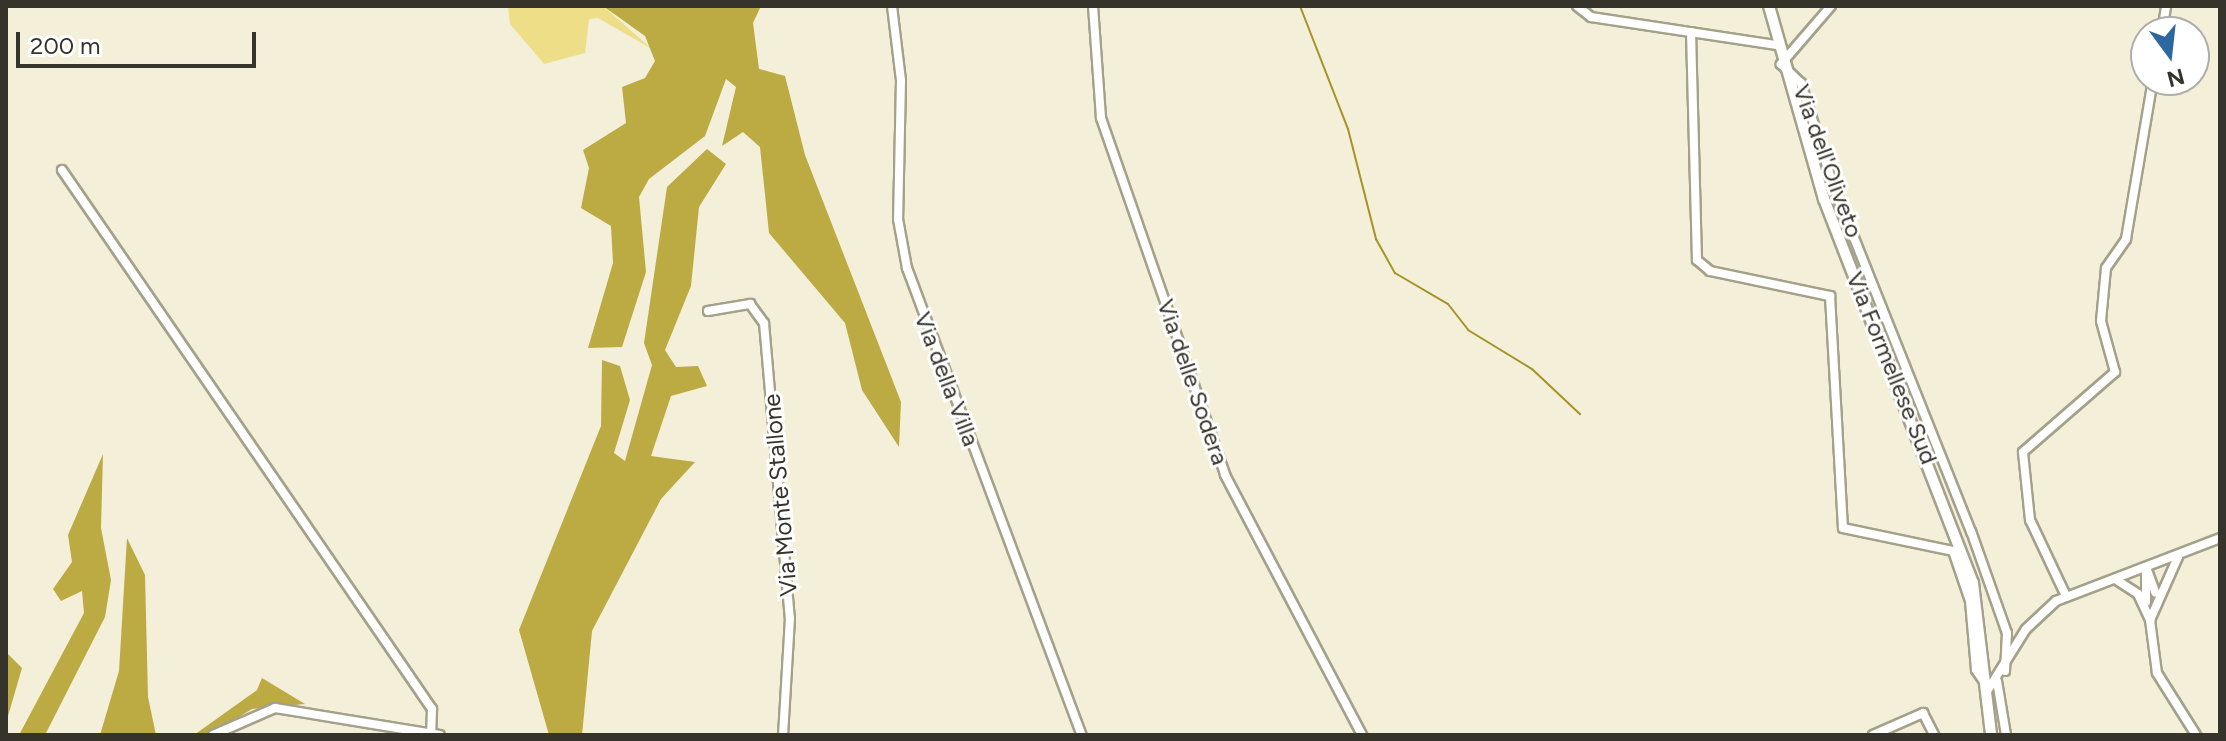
<!DOCTYPE html>
<style>
body{margin:0}
#map{position:relative;width:2226px;height:741px;overflow:hidden;background:#f3efd8;font-family:Figtree,sans-serif}
div>[style]{position:absolute}
[style*='--x']{left:calc(var(--x)*1px);top:calc(var(--y)*1px);width:calc(var(--w)*1px);rotate:calc(var(--a)*1deg)}
.green>*{inset:0;background:#edde87}
.forest>*{inset:0;background:#bcaa42}
.stream>*{height:2px;margin:-1px;padding:0 1px;transform-origin:1px;border-radius:1px;background:#a59326}
.roads{filter:drop-shadow(2px 0 #a4a18b) drop-shadow(-2px 0 #a4a18b) drop-shadow(0 2px #a4a18b) drop-shadow(0 -2px #a4a18b)}
.minor>*{height:8px;margin:-4px;padding:0 4px;transform-origin:4px;border-radius:4px;background:#fff}
.tertiary>*{height:10px;margin:-5px;padding:0 5px;transform-origin:5px;border-radius:5px;background:#fff}
span{translate:-50% -50%;white-space:nowrap;text-align:center;line-height:1.15;-webkit-text-stroke:6px #fff;paint-order:stroke}
.street-label{font-size:24px;color:#35332a}
.frame{position:absolute;inset:0;border:8px solid #35332a;pointer-events:none}
.north{position:absolute;left:2130px;top:16px;width:80px;height:80px;box-sizing:border-box;background:#fff;border:2px solid #aeadaa;border-radius:50%;rotate:165deg;font-size:22px;font-weight:700;line-height:32px;text-align:center;color:#35332a}
.north::after{content:'';display:block;margin:auto;width:28px;height:36px;background:#2c689f;clip-path:polygon(50% 0,100% 100%,50% 72%,0 100%)}
.scale{position:absolute;left:16px;top:32px;width:240px;height:36px;box-sizing:border-box;border:4px solid #35332a;border-top:0;padding-left:10px;font-size:24px;line-height:28px;white-space:nowrap;color:#35332a;-webkit-text-stroke:6px #fff;paint-order:stroke}
</style>
<div id="map">
<div class="green">
<i style="clip-path:polygon(508px 6px,603px 6px,652px 49px,598px 18px,589px 19px,585px 53px,544px 64px,510px 24px)"></i>
</div>
<div class="forest">
<i style="clip-path:polygon(603px 6px,761px 6px,753px 23px,759px 69px,785px 76px,805px 155px,901px 402px,899px 447px,862px 390px,845px 323px,769px 233px,760px 147px,743px 132px,722px 146px,736px 87px,726px 79px,705px 136px,649px 179px,639px 197px,646px 272px,622px 347px,588px 348px,613px 263px,611px 226px,581px 208px,589px 168px,583px 150px,626px 123px,622px 87px,645px 78px,655px 61px,645px 36px)"></i>
<i style="clip-path:polygon(707px 149px,726px 164px,699px 207px,691px 286px,665px 350px,676px 367px,698px 366px,707px 386px,671px 396px,651px 456px,695px 462px,661px 499px,592px 631px,582px 735px,549px 735px,519px 630px,601px 426px,602px 360px,620px 366px,630px 400px,614px 453px,625px 461px,652px 365px,644px 343px,667px 187px)"></i>
<i style="clip-path:polygon(103px 454px,101px 528px,111px 580px,105px 617px,45px 735px,19px 735px,84px 613px,82px 591px,61px 601px,53px 589px,72px 562px,68px 535px)"></i>
<i style="clip-path:polygon(127px 538px,145px 575px,148px 697px,156px 735px,100px 735px,119px 671px)"></i>
<i style="clip-path:polygon(6px 652px,22px 668px,6px 723px)"></i>
<i style="clip-path:polygon(262px 678px,305px 704px,252px 709px,209px 735px,194px 735px,257px 690px)"></i>
</div>
<div class="stream">
<i style="--x:1300;--y:6;--w:132;--a:68.7"></i>
<i style="--x:1348;--y:129;--w:114;--a:75.7"></i>
<i style="--x:1376;--y:239;--w:39;--a:61"></i>
<i style="--x:1395;--y:273;--w:61;--a:30.3"></i>
<i style="--x:1448;--y:304;--w:33;--a:52"></i>
<i style="--x:1468;--y:330;--w:75;--a:31.4"></i>
<i style="--x:1532;--y:369;--w:66;--a:43.2"></i>
</div>
<div class="roads">
<div class="minor">
<i style="--x:892;--y:6;--w:75;--a:83.1"></i>
<i style="--x:901;--y:80;--w:139;--a:91.2"></i>
<i style="--x:898;--y:219;--w:50;--a:79.6"></i>
<i style="--x:907;--y:268;--w:499;--a:69.5"></i>
<i style="--x:1093;--y:6;--w:112;--a:85.9"></i>
<i style="--x:1101;--y:118;--w:378;--a:70.8"></i>
<i style="--x:1225;--y:475;--w:294;--a:62.2"></i>
<i style="--x:1577;--y:6;--w:18;--a:38"></i>
<i style="--x:1591;--y:17;--w:188;--a:8.6"></i>
<i style="--x:1831;--y:6;--w:77;--a:130.8"></i>
<i style="--x:1781;--y:64;--w:28;--a:44"></i>
<i style="--x:1801;--y:83;--w:107;--a:72.6"></i>
<i style="--x:1833;--y:185;--w:373;--a:68.3"></i>
<i style="--x:1971;--y:531;--w:108;--a:70.6"></i>
<i style="--x:2007;--y:633;--w:38;--a:93"></i>
<i style="--x:1691;--y:32;--w:228;--a:88.5"></i>
<i style="--x:1697;--y:260;--w:17;--a:40"></i>
<i style="--x:1710;--y:271;--w:123;--a:11.8"></i>
<i style="--x:1830;--y:296;--w:232;--a:86.8"></i>
<i style="--x:1843;--y:528;--w:112;--a:11.8"></i>
<i style="--x:1953;--y:551;--w:53;--a:71.2"></i>
<i style="--x:1970;--y:601;--w:69;--a:85"></i>
<i style="--x:1976;--y:670;--w:16;--a:55"></i>
<i style="--x:2162;--y:32;--w:26;--a:-81"></i>
<i style="--x:62;--y:170;--w:654;--a:55.53"></i>
<i style="--x:432;--y:709;--w:23;--a:92"></i>
<i style="--x:708;--y:311;--w:43;--a:-9.5"></i>
<i style="--x:750;--y:304;--w:24;--a:54"></i>
<i style="--x:764;--y:323;--w:296;--a:85"></i>
<i style="--x:790;--y:618;--w:117;--a:93.4"></i>
<i style="--x:2115;--y:579;--w:27;--a:33"></i>
<i style="--x:2138;--y:594;--w:29;--a:65"></i>
<i style="--x:2150;--y:620;--w:69;--a:-66"></i>
<i style="--x:2066;--y:596;--w:84;--a:-115.3"></i>
<i style="--x:2030;--y:520;--w:68;--a:-95.9"></i>
<i style="--x:2023;--y:452;--w:122;--a:-41"></i>
<i style="--x:2115;--y:372;--w:53;--a:-105.4"></i>
<i style="--x:2101;--y:321;--w:53;--a:-84.6"></i>
<i style="--x:2106;--y:268;--w:35;--a:-55"></i>
<i style="--x:2126;--y:239;--w:161;--a:-80.4"></i>
<i style="--x:2146;--y:602;--w:35;--a:-90"></i>
<i style="--x:2146;--y:567;--w:27;--a:70"></i>
<i style="--x:2150;--y:620;--w:53;--a:82.5"></i>
<i style="--x:2157;--y:673;--w:73;--a:57.8"></i>
<i style="--x:1997;--y:681;--w:55;--a:80.5"></i>
<i style="--x:1986;--y:693;--w:75;--a:-58"></i>
<i style="--x:2026;--y:629;--w:41;--a:-43"></i>
<i style="--x:2056;--y:601;--w:176;--a:-21"></i>
<i style="--x:213;--y:735;--w:68;--a:-23.5"></i>
<i style="--x:275;--y:708;--w:167;--a:9.3"></i>
<i style="--x:1873;--y:735;--w:55;--a:-23.7"></i>
<i style="--x:1923;--y:713;--w:25;--a:63"></i>
</div>
<div class="tertiary">
<i style="--x:1769;--y:6;--w:201;--a:74.1"></i>
<i style="--x:1824;--y:199;--w:412;--a:68.8"></i>
<i style="--x:1973;--y:583;--w:153;--a:83.2"></i>
</div>
</div>
<div class="street-label">
<span style="left:1828px;top:161px;rotate:70deg">Via dell'Oliveto</span>
<span style="left:1892px;top:368px;rotate:68deg">Via Formellese Sud</span>
<span style="left:947px;top:379px;rotate:69deg">Via della Villa</span>
<span style="left:1193px;top:382px;rotate:71deg">Via delle Sodera</span>
<span style="left:780px;top:495px;rotate:-95deg">Via Monte Stallone</span>
</div>
<div class="frame"></div>
<div class="north">N</div>
<div class="scale">200 m</div>
</div>
